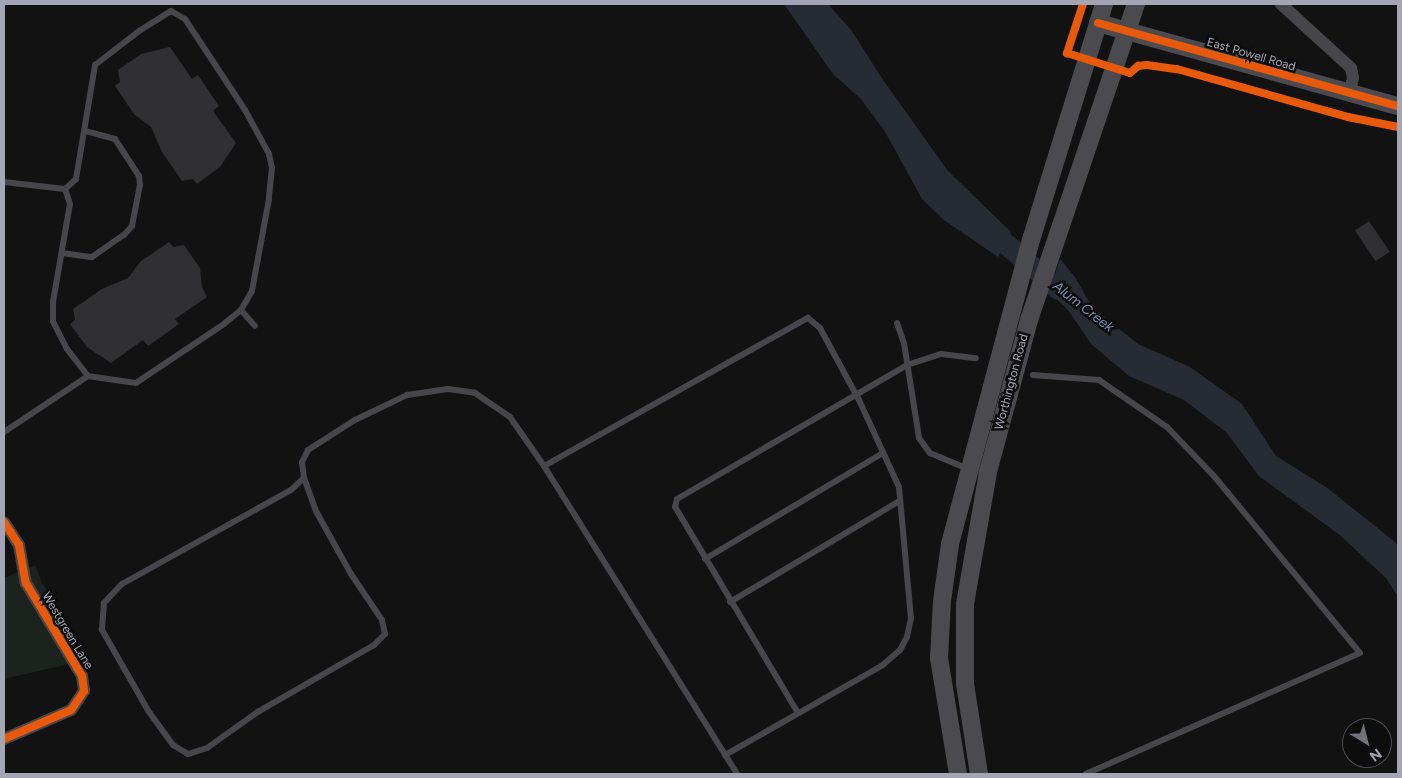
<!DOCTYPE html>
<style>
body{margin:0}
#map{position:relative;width:1402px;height:778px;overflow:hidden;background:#121213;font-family:Figtree,sans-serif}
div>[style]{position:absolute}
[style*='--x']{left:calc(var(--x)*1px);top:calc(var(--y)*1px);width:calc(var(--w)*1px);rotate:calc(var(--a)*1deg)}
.green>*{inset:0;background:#1c231e}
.water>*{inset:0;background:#262b34}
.river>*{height:21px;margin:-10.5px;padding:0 10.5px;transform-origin:10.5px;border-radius:10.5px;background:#262b34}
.building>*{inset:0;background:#303032;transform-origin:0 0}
.lane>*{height:6px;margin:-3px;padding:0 3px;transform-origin:3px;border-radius:3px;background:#47474b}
.street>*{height:12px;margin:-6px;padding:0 6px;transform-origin:6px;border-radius:6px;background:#47474b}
.secondary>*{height:18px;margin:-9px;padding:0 9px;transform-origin:9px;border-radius:9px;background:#4b4b4f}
.cycleway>*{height:8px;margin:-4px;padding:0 4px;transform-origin:4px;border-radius:4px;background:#e8590c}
span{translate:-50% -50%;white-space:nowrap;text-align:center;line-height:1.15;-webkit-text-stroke:5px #0d0d0e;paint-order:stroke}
.street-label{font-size:12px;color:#a3a5b4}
.water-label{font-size:14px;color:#7a8caf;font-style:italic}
.frame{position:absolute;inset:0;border:5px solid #a3a5b4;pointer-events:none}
.north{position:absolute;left:1342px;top:718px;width:50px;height:50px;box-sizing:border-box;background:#0d0d0e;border:1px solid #494a50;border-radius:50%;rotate:144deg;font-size:14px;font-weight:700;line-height:20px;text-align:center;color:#a3a5b4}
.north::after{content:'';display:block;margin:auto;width:18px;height:22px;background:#70727c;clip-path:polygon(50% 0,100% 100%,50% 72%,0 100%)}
</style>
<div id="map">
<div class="green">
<i style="clip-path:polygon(35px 565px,42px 583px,90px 659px,4px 679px,4px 578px)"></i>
</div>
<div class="water">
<i style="clip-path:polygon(784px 4px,828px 4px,852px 31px,881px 77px,948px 171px,1011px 232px,998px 257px,944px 220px,922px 199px,884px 130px,860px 98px,833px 74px)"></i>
<i style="clip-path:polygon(1060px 259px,1075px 277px,1092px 307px,1138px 344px,1190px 367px,1242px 404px,1276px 456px,1326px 487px,1394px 541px,1398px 546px,1398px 597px,1386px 578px,1341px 536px,1259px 476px,1227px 433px,1184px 400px,1129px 376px,1091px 344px,1068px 310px,1049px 292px)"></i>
</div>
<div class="river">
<i style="--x:983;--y:224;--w:99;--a:40.9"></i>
</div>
<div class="building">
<i style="clip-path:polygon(170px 47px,192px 79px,198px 75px,219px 106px,213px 111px,236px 143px,220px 167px,197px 184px,193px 179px,182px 181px,162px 152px,151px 127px,134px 114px,115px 86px,120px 82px,118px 70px,141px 54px)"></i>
<i style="left:1369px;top:221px;width:37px;height:17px;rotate:56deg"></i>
<i style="clip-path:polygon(169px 242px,173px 247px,184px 245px,200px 268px,202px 287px,207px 297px,175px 319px,179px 324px,148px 346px,143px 340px,111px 363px,87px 347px,70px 324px,75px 320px,73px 309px,102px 289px,128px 278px,141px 261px)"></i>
</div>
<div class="lane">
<i style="--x:171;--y:11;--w:16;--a:30"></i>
<i style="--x:185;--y:19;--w:109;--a:56.6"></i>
<i style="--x:245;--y:110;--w:50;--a:61.4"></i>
<i style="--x:269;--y:154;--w:14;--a:78"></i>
<i style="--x:272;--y:168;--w:31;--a:96"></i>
<i style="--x:269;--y:199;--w:94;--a:100.5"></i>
<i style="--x:252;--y:291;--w:22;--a:120"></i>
<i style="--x:241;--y:310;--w:22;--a:141"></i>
<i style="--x:224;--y:324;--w:106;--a:146.2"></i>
<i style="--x:136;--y:383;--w:49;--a:-171.7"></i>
<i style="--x:88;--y:376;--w:34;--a:-128"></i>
<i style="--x:67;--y:349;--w:31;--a:-117"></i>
<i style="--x:53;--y:321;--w:19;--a:-90"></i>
<i style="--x:53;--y:302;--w:99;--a:-80.2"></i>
<i style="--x:70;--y:204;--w:16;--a:-108"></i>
<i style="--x:65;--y:189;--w:15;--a:-42"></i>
<i style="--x:76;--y:179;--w:116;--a:-80.5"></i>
<i style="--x:95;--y:65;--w:56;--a:-37.7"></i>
<i style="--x:139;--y:31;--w:38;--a:-32"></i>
<i style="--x:4;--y:182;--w:61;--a:6.5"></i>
<i style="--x:62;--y:253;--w:30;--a:8"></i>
<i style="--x:92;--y:257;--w:39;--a:-35"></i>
<i style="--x:124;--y:235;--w:12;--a:-48"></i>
<i style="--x:132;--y:226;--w:42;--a:-79"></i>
<i style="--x:140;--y:185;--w:9;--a:-96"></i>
<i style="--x:139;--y:176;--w:44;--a:-123"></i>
<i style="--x:115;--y:139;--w:31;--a:-165"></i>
<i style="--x:241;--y:310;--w:21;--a:49"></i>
<i style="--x:897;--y:323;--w:21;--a:71"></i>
<i style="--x:904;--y:343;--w:96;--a:81"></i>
<i style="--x:919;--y:438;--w:19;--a:54"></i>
<i style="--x:930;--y:453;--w:41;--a:22.8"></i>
<i style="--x:1033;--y:375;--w:66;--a:4.3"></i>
<i style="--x:1099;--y:380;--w:83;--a:34.7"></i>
<i style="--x:1167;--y:427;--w:68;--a:46.2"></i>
<i style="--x:1214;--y:476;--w:229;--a:50.5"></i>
<i style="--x:1360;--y:653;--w:300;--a:156.2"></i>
<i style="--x:4;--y:432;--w:101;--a:-33.7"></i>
<i style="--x:544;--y:466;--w:303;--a:-29.3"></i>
<i style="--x:808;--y:318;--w:16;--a:40"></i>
<i style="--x:820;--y:328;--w:82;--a:61.6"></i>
<i style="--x:859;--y:400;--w:96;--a:65.3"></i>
<i style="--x:899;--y:487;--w:132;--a:84.8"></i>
<i style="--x:911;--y:618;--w:19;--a:102"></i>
<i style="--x:907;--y:637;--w:15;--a:118"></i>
<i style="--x:900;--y:650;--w:23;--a:139"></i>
<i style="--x:883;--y:665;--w:182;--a:150.3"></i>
<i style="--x:304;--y:478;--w:37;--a:70"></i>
<i style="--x:317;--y:513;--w:70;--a:60.9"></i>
<i style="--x:351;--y:574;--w:55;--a:56"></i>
<i style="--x:382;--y:620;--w:14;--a:78"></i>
<i style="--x:385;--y:634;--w:16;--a:135"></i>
<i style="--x:374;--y:645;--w:133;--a:150.1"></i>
<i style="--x:259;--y:711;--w:64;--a:144.6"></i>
<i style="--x:207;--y:748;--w:20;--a:162"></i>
<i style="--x:188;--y:754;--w:17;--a:-149"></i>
<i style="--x:173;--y:745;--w:41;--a:-126"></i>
<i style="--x:149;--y:712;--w:95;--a:-119.8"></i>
<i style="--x:102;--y:630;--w:27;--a:-86"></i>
<i style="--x:104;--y:603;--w:26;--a:-47"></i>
<i style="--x:122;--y:584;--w:193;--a:-29.1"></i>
<i style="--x:291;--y:490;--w:18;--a:-43"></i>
<i style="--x:304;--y:478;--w:16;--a:-97"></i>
<i style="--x:302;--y:462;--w:13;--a:-63"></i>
<i style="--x:308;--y:450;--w:56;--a:-32.6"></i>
<i style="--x:355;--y:420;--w:58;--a:-25.7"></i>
<i style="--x:407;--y:395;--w:41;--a:-8.3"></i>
<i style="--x:448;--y:389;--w:27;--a:8"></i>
<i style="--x:475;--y:393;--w:42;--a:34.4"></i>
<i style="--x:510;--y:417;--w:60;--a:55.2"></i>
<i style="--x:544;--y:466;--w:363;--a:57.9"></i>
<i style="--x:705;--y:559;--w:207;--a:-30.8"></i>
<i style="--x:730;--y:602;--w:196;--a:-30.8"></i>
<i style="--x:798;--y:713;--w:240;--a:-120.8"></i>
<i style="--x:675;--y:507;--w:8;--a:-76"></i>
<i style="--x:677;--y:499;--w:266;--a:-30.2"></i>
<i style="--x:907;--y:365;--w:36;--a:-18"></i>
<i style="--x:941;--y:354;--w:35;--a:7"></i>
</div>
<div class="street">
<i style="--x:1281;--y:4;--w:95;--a:42.4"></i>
<i style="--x:1351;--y:68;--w:10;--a:79"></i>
<i style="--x:1353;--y:78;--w:17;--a:103"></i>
<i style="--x:4;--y:522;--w:27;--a:57"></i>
<i style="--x:19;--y:545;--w:39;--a:80"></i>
<i style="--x:26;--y:583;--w:109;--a:58.9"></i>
<i style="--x:82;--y:676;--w:15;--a:82"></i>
<i style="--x:84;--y:691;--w:23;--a:124"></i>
<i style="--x:71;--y:710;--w:73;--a:156.6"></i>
</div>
<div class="secondary">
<i style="--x:1098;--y:23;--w:311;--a:15.5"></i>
<i style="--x:958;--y:774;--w:118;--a:-99.3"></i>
<i style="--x:939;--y:658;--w:57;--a:-87"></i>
<i style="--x:942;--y:601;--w:58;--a:-82"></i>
<i style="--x:950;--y:544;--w:315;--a:-75.1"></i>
<i style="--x:1031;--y:240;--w:247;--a:-72.8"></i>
<i style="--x:979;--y:774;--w:91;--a:-98.8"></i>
<i style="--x:965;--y:684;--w:80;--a:-90"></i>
<i style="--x:965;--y:604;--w:134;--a:-80.1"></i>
<i style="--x:988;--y:472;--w:157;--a:-74.9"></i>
<i style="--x:1029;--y:320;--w:334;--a:-71.3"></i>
</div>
<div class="cycleway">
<i style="--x:1083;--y:4;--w:52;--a:108.1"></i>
<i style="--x:1067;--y:53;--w:66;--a:17.6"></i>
<i style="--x:1130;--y:73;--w:11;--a:-41"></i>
<i style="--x:1138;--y:66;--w:9;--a:-6"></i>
<i style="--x:1147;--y:65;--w:30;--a:8"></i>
<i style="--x:1177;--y:69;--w:178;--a:15.7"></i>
<i style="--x:1348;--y:117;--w:51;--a:11.3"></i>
<i style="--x:1098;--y:23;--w:311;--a:15.5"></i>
<i style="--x:4;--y:522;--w:27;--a:57"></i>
<i style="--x:19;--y:545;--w:39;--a:80"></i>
<i style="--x:26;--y:583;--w:109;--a:58.9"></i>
<i style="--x:82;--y:676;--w:15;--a:82"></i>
<i style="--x:84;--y:691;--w:23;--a:124"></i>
<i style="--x:71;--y:710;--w:73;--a:156.6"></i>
</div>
<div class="street-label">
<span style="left:1251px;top:55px;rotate:16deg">East Powell Road</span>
<span style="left:1012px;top:382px;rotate:-75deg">Worthington Road</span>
<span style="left:67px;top:631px;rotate:59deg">Westgreen Lane</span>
</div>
<div class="water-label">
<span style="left:1083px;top:307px;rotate:38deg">Alum Creek</span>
</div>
<div class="frame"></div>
<div class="north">N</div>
</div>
